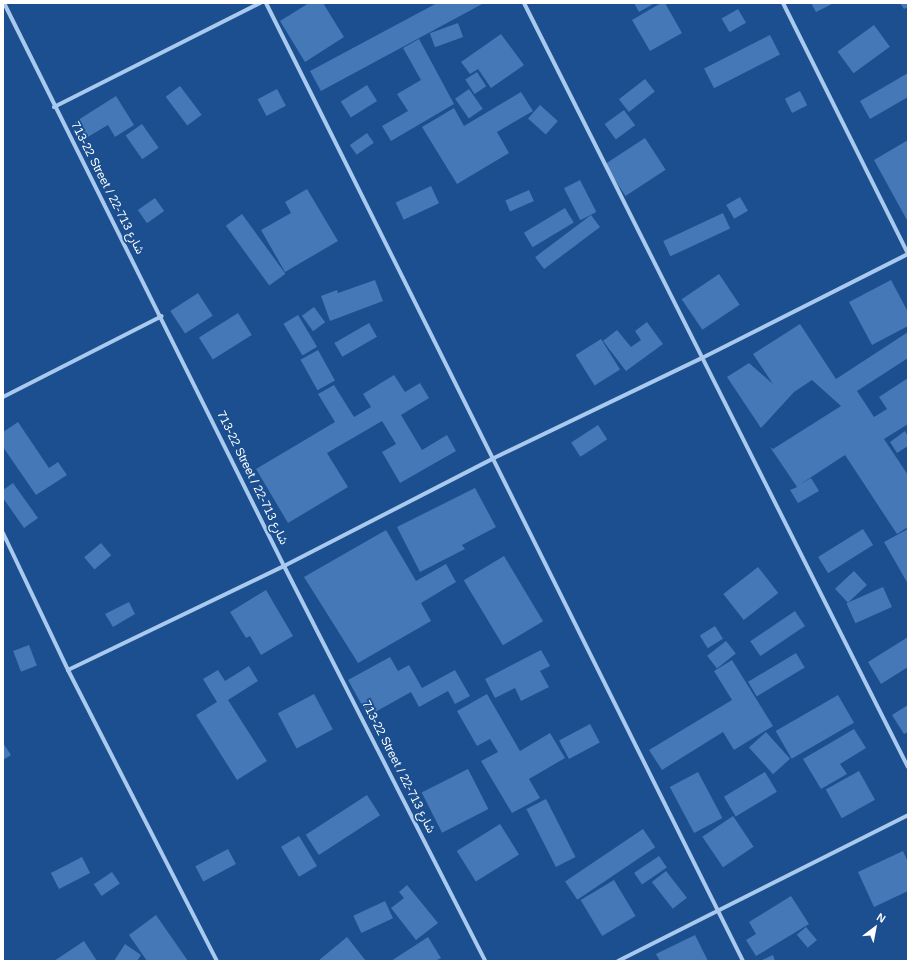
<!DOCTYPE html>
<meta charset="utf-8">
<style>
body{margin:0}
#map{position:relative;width:911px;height:964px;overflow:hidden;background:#1b4f8f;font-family:Arial,"Noto Sans Arabic",sans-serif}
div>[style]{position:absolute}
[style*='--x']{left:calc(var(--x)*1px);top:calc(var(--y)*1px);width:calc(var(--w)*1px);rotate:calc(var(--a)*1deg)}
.building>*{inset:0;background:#4478b7;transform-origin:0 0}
.street>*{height:4px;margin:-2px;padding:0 2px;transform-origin:2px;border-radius:2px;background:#a9c9ee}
span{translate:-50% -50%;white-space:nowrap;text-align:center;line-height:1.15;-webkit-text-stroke:3.5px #1b4f8f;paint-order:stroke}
.street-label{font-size:12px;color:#fff}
.frame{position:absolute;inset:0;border:4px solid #fff;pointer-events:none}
.north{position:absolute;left:855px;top:908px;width:40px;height:40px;-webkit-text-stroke:3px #1b4f8f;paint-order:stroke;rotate:32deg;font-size:11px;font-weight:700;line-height:16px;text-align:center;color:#fff}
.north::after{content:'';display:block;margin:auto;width:14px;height:18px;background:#fff;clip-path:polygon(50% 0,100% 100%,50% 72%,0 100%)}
</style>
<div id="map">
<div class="building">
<i style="clip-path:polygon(309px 3px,323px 3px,344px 37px,305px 62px,280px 21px)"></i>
<i style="clip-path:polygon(437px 3px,484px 3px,321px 91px,310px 71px)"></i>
<i style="clip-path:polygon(634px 3px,655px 3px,639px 12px)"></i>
<i style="clip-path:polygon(661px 3px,665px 3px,682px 33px,650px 51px,632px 20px)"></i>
<i style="clip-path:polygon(811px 3px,834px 3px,816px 12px)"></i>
<i style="clip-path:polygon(900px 3px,908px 3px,908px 7px,904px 9px)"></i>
<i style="left:738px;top:9px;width:16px;height:19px;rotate:60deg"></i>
<i style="left:458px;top:23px;width:15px;height:30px;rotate:70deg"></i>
<i style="left:874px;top:25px;width:27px;height:45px;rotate:54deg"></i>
<i style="clip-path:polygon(501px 34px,524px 65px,491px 88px,478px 69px,470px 74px,461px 62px)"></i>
<i style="left:770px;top:35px;width:22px;height:74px;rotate:63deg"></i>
<i style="clip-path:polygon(419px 39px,454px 104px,391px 141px,382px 126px,408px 111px,397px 94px,421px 80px,403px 48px)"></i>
<i style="left:477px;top:72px;width:17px;height:14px;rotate:57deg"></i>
<i style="clip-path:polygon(908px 73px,908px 97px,870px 119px,860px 101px)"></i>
<i style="left:645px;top:79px;width:16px;height:33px;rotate:52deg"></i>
<i style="left:367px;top:85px;width:19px;height:31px;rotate:58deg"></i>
<i style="left:180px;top:86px;width:36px;height:18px;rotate:53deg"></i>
<i style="left:277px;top:89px;width:19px;height:22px;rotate:62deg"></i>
<i style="left:469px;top:89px;width:24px;height:17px;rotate:55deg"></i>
<i style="left:800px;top:91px;width:16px;height:17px;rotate:63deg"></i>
<i style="clip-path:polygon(521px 92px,533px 111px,497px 132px,509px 153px,457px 184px,422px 127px,454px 108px,464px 126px)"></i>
<i style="clip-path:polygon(116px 96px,134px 125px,115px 137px,108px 125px,86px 138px,75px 122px)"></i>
<i style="left:540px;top:105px;width:24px;height:18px;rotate:42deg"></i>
<i style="left:624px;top:110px;width:19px;height:24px;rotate:54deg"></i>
<i style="left:142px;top:124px;width:29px;height:20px;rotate:55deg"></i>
<i style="left:367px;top:133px;width:12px;height:21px;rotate:55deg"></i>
<i style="left:645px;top:138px;width:38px;height:48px;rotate:57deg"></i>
<i style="clip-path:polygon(908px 140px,908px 222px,874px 160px)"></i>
<i style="left:580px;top:180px;width:36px;height:18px;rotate:63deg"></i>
<i style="left:431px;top:186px;width:19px;height:39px;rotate:65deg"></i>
<i style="clip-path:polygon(307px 189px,338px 241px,285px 272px,261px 230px,291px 213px,285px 202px)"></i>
<i style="left:529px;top:190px;width:12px;height:26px;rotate:66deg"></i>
<i style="left:740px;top:197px;width:16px;height:16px;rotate:60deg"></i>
<i style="left:155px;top:198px;width:16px;height:21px;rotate:55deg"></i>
<i style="left:565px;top:208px;width:17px;height:48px;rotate:59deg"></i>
<i style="left:723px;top:213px;width:17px;height:66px;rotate:65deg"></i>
<i style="left:242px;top:214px;width:74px;height:20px;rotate:54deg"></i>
<i style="left:591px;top:215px;width:15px;height:70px;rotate:53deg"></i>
<i style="left:719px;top:274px;width:37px;height:45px;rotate:56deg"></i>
<i style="clip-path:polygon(375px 280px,383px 301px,330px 321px,321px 296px,337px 290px,338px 293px)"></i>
<i style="clip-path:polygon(891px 280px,908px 312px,908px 326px,872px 345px,849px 302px)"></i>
<i style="left:198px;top:293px;width:27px;height:33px;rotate:57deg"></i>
<i style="left:314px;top:307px;width:19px;height:15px;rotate:54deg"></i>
<i style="left:238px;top:313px;width:26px;height:46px;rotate:58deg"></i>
<i style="left:298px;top:315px;width:37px;height:17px;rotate:59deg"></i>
<i style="clip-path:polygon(647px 322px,663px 344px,626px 371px,603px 341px,617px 330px,631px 347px,641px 340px,635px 331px)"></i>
<i style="left:369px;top:323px;width:16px;height:40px;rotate:60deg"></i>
<i style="clip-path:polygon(800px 324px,836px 379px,908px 332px,908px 358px,857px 391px,874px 417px,887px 409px,879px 397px,908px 378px,908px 424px,884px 439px,908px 475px,908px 527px,897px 534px,845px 455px,799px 485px,811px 478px,819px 491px,798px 503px,790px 490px,797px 487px,770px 447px,773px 449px,841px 406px,812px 380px,794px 392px,761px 428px,727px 377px,749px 363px,773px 384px,753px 354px)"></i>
<i style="left:601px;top:339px;width:36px;height:30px;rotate:58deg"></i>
<i style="left:318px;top:350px;width:35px;height:20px;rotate:61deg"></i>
<i style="clip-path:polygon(394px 375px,405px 392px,420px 383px,429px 398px,401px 415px,422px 450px,447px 435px,456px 451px,400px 483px,382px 452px,396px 444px,382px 421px,327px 453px,348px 487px,288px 523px,256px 469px,335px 422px,318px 394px,334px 385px,354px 417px,371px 407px,363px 394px)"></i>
<i style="clip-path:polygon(18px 422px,49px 468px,58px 462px,67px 475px,36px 495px,3px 447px,3px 432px)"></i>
<i style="left:598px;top:425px;width:17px;height:32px;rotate:57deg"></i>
<i style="clip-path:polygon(905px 431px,908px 437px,908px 446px,897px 453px,890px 442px)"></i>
<i style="clip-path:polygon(13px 483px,38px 518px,24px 528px,3px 498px,3px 490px)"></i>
<i style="clip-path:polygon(475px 488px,496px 527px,462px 545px,465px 549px,420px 572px,397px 527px)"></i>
<i style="left:863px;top:529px;width:19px;height:53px;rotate:58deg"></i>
<i style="clip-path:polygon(908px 529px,908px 584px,884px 542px)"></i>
<i style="clip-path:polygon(386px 530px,416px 581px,446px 564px,456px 582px,421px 603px,431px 621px,358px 663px,304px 577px)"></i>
<i style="left:101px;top:543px;width:16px;height:22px;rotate:50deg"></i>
<i style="left:504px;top:556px;width:76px;height:47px;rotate:59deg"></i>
<i style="left:758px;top:567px;width:33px;height:44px;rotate:52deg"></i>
<i style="left:854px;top:571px;width:19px;height:26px;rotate:47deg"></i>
<i style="left:883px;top:587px;width:22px;height:40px;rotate:66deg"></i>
<i style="clip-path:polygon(266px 590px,293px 636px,261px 655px,250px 636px,246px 638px,230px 612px)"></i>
<i style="clip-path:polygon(129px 602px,135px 614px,113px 627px,105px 614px)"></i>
<i style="left:795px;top:611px;width:18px;height:54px;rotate:56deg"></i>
<i style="left:715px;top:626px;width:15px;height:18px;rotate:58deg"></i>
<i style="clip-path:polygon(908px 637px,908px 667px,881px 684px,868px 662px)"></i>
<i style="left:726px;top:641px;width:16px;height:24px;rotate:52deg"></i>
<i style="left:29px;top:645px;width:22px;height:17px;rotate:69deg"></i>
<i style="clip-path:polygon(541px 650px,550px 666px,540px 671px,549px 687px,521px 701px,515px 688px,495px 698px,485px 679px)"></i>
<i style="left:796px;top:653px;width:17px;height:56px;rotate:59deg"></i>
<i style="clip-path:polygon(390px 657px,398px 671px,409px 665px,422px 688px,455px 670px,470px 696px,455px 704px,448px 691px,419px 707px,411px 692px,368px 716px,348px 680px)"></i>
<i style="clip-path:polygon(732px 660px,773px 726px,734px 750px,723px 732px,662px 770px,649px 750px,732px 700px,714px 671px)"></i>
<i style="clip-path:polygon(249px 666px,258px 681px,228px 700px,267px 761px,237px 780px,196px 715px,217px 702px,203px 679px,218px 670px,225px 681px)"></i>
<i style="left:314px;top:694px;width:40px;height:41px;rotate:62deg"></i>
<i style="clip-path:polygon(487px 694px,520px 751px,550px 733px,565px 758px,529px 779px,540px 798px,512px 813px,481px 761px,498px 752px,490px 739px,477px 746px,457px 711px)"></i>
<i style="left:838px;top:695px;width:32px;height:72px;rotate:60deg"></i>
<i style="clip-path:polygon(908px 705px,908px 732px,904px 734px,892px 715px)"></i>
<i style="left:590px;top:724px;width:21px;height:35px;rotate:62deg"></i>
<i style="clip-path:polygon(854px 729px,866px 748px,840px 764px,847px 774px,821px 789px,803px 759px)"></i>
<i style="left:766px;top:732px;width:36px;height:23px;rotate:48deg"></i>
<i style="clip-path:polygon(3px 743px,11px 755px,3px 760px)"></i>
<i style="left:468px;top:769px;width:45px;height:52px;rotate:63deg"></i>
<i style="left:859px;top:771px;width:33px;height:38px;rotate:61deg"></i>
<i style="left:698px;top:772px;width:52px;height:32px;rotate:62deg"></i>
<i style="left:765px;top:772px;width:23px;height:48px;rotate:59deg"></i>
<i style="left:367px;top:795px;width:24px;height:73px;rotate:57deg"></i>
<i style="left:546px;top:799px;width:65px;height:22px;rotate:63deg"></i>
<i style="left:733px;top:816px;width:37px;height:37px;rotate:56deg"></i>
<i style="left:500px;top:824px;width:36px;height:51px;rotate:58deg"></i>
<i style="left:643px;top:829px;width:22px;height:94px;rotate:56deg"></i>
<i style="left:299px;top:836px;width:35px;height:21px;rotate:59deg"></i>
<i style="left:228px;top:849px;width:17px;height:37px;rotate:62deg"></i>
<i style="clip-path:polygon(903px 851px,908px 862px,908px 891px,874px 907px,858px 872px)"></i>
<i style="left:659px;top:856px;width:14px;height:30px;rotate:56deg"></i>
<i style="left:82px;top:857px;width:18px;height:35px;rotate:63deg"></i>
<i style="left:666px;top:871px;width:34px;height:18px;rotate:52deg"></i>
<i style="left:112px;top:872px;width:14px;height:22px;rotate:56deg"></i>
<i style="left:614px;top:880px;width:42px;height:39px;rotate:59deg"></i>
<i style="clip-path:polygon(407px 885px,438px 923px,416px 940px,391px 908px,404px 898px,399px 892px)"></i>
<i style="clip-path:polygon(791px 896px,809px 924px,756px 956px,746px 940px,756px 934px,749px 922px)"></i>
<i style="left:385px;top:901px;width:19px;height:35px;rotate:65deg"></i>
<i style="clip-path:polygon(156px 915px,188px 961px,147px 961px,129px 935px)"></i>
<i style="left:806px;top:927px;width:17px;height:12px;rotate:50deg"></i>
<i style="clip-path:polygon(695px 935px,708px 961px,660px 961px,656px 954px)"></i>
<i style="clip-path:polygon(347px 937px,366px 961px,318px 961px)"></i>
<i style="clip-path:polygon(428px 937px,441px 958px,435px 961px,391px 961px)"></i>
<i style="clip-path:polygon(84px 941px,97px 961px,54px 961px)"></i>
<i style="clip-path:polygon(125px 944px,141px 955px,137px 961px,114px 961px)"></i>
<i style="clip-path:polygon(773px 955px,775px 961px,760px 961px)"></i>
</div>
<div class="street">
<i style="--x:4;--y:3;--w:629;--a:63.56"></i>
<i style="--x:284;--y:566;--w:443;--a:63"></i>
<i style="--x:266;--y:3;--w:1070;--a:63.53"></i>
<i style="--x:524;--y:3;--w:855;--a:63.32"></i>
<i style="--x:783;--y:3;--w:280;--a:63.5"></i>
<i style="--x:54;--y:107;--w:231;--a:-26.8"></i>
<i style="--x:3;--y:397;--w:178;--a:-27"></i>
<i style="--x:3;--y:533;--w:152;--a:64.6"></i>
<i style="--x:68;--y:670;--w:327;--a:62.9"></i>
<i style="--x:68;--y:670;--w:240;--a:-25.7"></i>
<i style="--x:284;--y:566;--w:236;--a:-27.2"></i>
<i style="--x:494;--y:458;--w:231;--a:-25.7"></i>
<i style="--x:702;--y:358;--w:231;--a:-26.8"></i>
<i style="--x:618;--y:961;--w:325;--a:-26.7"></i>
</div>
<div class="street-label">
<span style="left:107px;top:188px;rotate:63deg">713-22 Street / شارع 713-22</span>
<span style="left:252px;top:478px;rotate:64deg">713-22 Street / شارع 713-22</span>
<span style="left:398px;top:767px;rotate:63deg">713-22 Street / شارع 713-22</span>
</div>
<div class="frame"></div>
<div class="north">N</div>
</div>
